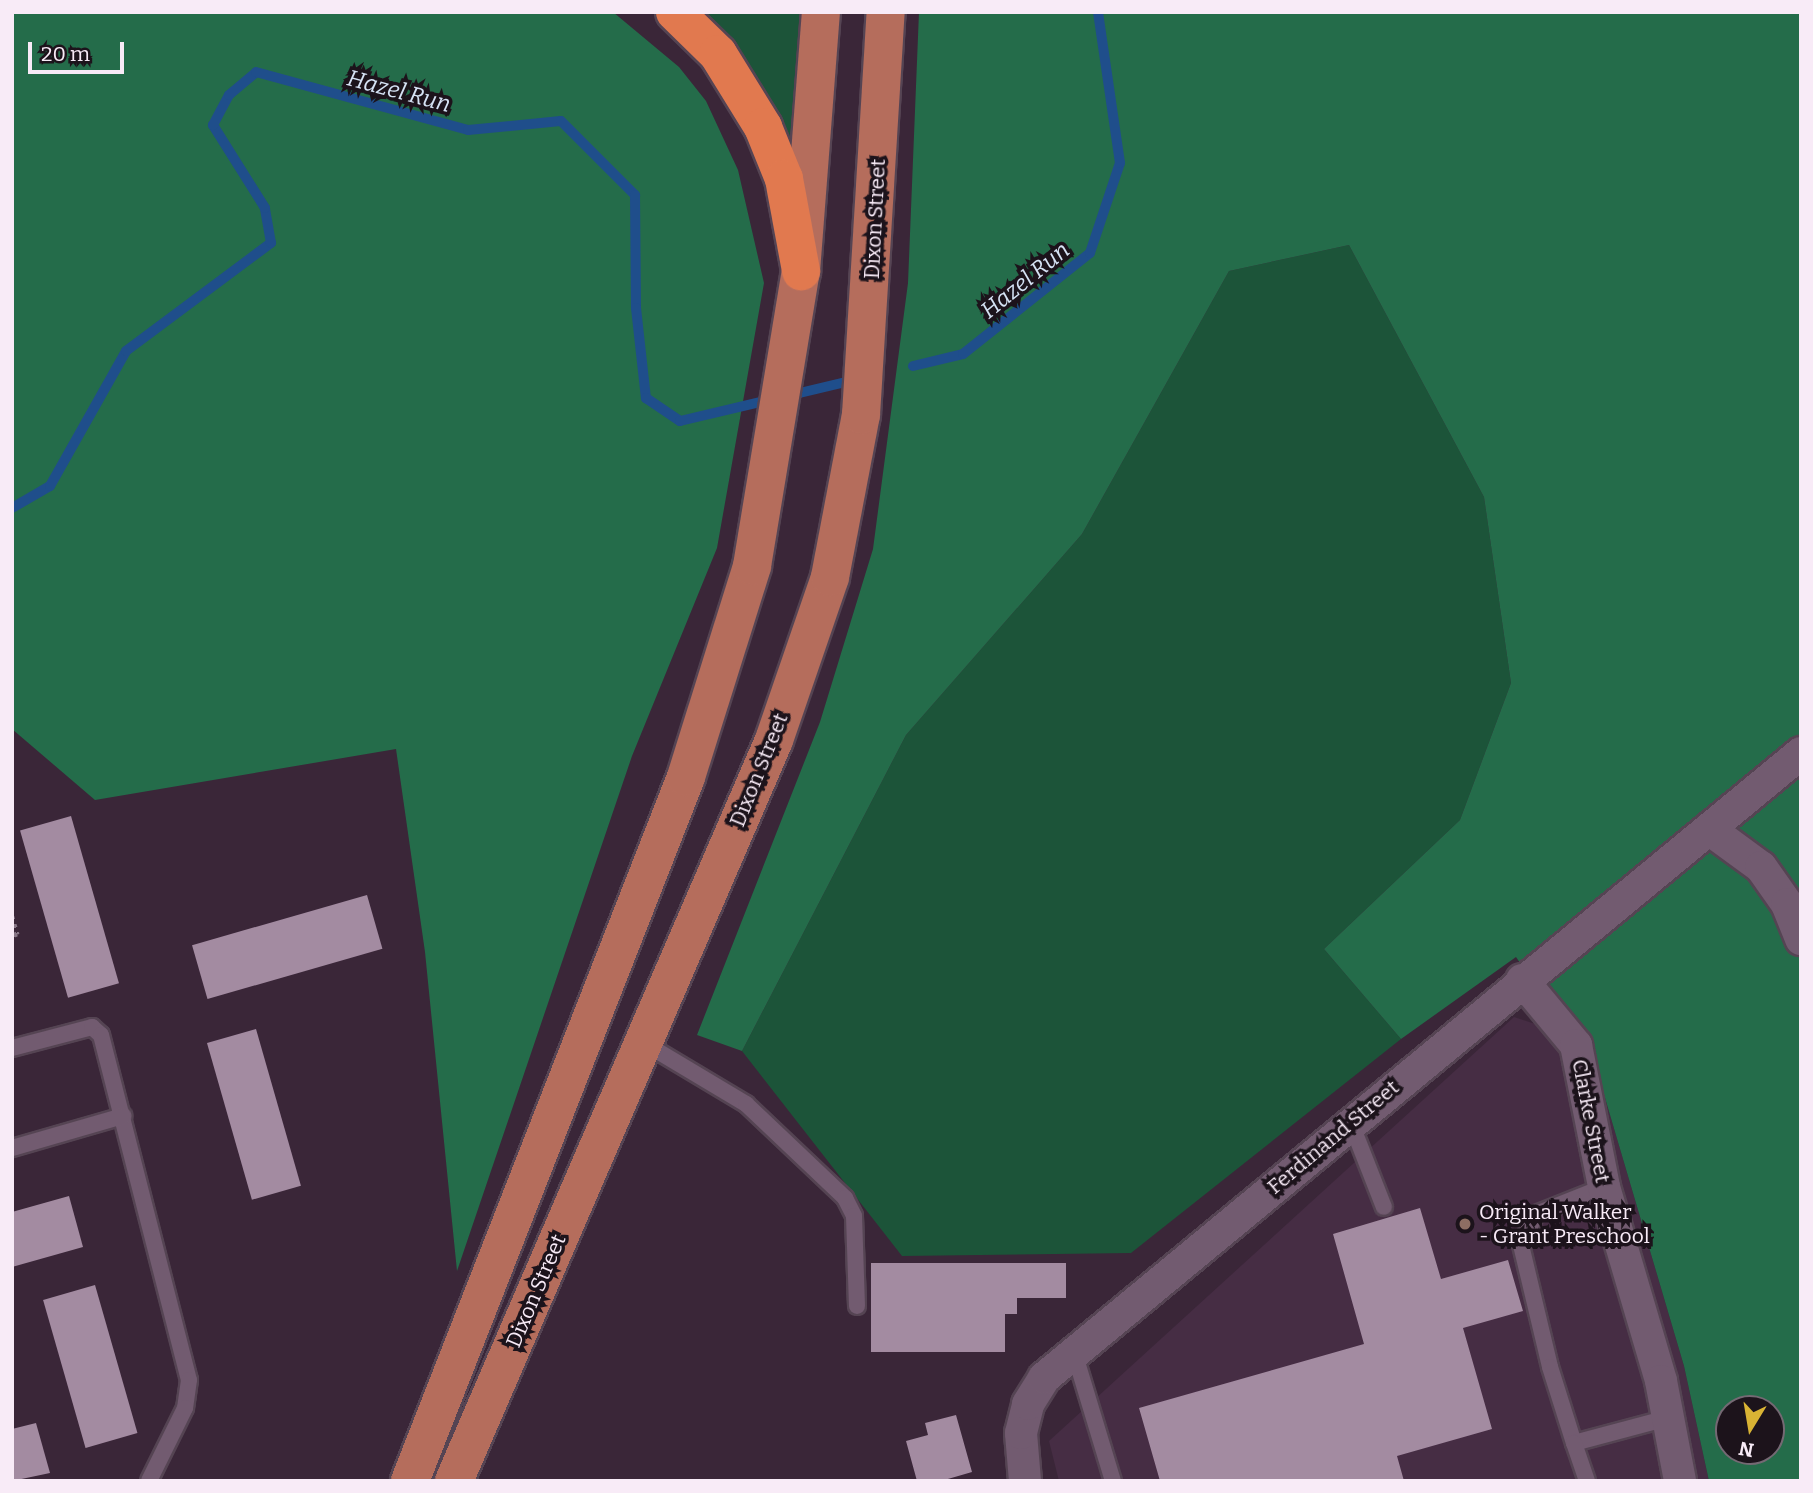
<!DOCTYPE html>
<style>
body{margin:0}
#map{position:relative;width:1813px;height:1493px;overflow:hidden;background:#3a2638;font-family:Bitter,serif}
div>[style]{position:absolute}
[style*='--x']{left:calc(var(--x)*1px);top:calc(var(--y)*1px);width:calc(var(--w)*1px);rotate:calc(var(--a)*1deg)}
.built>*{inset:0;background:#462d44}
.green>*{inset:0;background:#1c5439}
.forest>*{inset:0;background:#246c4a}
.stream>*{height:10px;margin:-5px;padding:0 5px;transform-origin:5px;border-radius:5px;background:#1f4e8b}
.building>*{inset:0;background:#a38ba1;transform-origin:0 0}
.path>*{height:4.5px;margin-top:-2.25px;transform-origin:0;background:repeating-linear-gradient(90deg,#877686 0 3.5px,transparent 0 8.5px)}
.roads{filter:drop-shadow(2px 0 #554453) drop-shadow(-2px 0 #554453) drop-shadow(0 2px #554453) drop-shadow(0 -2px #554453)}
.lane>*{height:16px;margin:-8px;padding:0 8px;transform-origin:8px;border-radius:8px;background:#725b70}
.street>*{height:32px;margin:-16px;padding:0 16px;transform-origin:16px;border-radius:16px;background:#725b70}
.primary>*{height:38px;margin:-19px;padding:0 19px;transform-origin:19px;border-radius:19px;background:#b56d5c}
.highway>*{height:38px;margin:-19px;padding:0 19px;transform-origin:19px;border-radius:19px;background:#e1794f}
.dots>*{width:19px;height:19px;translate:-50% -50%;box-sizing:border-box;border:4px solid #1c131b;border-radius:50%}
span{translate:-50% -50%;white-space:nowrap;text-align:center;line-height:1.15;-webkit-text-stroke:7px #1c131b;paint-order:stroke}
.street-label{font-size:21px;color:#f8ebf7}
.poi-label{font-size:21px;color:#f8ebf7}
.left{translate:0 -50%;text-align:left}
.water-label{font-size:23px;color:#d6e3f5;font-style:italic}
.frame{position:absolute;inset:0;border:14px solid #f8ebf7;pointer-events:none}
.north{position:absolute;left:1715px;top:1395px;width:70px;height:70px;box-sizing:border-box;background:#1c131b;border:2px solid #746973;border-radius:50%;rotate:191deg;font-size:19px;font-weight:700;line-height:28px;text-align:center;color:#f8ebf7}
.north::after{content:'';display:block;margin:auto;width:24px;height:32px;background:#d9b334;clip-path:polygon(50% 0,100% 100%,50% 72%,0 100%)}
.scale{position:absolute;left:28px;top:42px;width:96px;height:32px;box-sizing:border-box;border:4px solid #f8ebf7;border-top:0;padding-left:9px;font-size:21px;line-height:24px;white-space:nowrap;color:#f8ebf7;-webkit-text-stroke:5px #1c131b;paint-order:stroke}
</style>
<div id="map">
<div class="built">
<i style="clip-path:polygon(1514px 1017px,1569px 1035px,1600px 1081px,1684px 1366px,1709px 1481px,1059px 1481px,1049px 1441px)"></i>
</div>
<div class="green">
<i style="clip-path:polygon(700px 12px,805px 12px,798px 177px,757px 78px,735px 47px)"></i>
<i style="clip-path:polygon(1349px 245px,1484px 497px,1511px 683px,1460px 820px,1324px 949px,1401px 1039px,1131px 1253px,902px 1256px,742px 1051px,906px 735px,1082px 534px,1229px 271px)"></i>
</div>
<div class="forest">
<i style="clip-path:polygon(12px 12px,613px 12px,679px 67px,706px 101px,738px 170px,764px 283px,717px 548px,632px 756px,457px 1271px,425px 952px,396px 749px,95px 800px,12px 729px)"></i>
<i style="clip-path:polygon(evenodd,919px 12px,1801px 12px,1801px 1481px,1709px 1481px,1684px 1366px,1600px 1081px,1516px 957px,1401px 1039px,1324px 949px,1460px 820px,1511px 683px,1484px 497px,1349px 245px,1229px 271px,1082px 534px,906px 735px,742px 1051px,697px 1035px,820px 722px,873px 549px,908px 283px,919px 12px,1729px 1409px,1771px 1409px,1771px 1451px,1729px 1451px,1729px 1409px)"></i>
</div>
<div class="stream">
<i style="--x:913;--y:366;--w:51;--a:-13.5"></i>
<i style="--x:963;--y:354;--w:162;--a:-38.5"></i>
<i style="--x:1090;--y:253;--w:95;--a:-71.6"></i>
<i style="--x:1120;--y:163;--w:153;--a:-98.3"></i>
<i style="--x:787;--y:396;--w:69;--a:-13.4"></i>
<i style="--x:12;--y:508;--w:44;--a:-30.1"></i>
<i style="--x:50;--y:486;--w:155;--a:-60.6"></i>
<i style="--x:126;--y:351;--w:181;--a:-36.7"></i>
<i style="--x:271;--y:243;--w:36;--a:-100"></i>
<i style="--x:265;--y:208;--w:98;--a:-122.1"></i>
<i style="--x:213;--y:125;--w:34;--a:-62"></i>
<i style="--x:229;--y:95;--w:35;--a:-40"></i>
<i style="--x:256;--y:72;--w:220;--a:15.3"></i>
<i style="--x:468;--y:130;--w:93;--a:-5.5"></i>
<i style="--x:561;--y:121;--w:105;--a:45"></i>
<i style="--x:635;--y:195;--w:113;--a:89.5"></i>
<i style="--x:636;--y:308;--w:91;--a:83.7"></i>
<i style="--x:646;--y:398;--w:41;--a:34.1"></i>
<i style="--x:680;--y:421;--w:96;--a:-13.3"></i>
</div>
<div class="building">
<i style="left:71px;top:816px;width:174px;height:53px;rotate:74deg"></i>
<i style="left:367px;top:895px;width:56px;height:182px;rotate:74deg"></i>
<i style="left:256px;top:1029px;width:163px;height:51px;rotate:74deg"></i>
<i style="clip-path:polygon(69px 1196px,83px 1247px,12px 1267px,12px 1212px)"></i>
<i style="clip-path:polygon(1420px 1208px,1441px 1279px,1508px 1260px,1523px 1311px,1463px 1328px,1492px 1429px,1397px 1456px,1404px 1481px,1160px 1481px,1139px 1408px,1364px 1344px,1333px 1234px)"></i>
<i style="clip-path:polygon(871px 1263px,1066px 1263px,1066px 1298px,1017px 1298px,1017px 1314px,1005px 1314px,1005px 1352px,871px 1352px)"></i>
<i style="left:95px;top:1285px;width:154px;height:54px;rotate:74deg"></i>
<i style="clip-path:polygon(956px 1415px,972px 1472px,941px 1481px,917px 1481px,906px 1441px,928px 1435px,925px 1423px)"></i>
<i style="clip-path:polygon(36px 1423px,50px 1473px,12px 1481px,12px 1429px)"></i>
</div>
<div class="path">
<i style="--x:12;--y:916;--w:19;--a:74"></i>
<i style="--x:17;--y:934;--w:5;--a:158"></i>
</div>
<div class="roads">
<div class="lane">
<i style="--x:644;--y:1043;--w:119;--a:30.9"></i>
<i style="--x:746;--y:1104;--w:137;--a:43.5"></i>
<i style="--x:845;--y:1198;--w:20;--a:63"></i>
<i style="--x:854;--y:1216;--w:90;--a:88.1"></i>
<i style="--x:12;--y:1048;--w:83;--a:-14.7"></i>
<i style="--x:92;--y:1027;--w:12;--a:42"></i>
<i style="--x:101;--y:1035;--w:356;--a:75.7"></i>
<i style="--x:189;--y:1380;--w:28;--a:98"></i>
<i style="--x:185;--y:1408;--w:81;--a:116.3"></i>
<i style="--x:1351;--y:1123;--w:90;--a:68.6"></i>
<i style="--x:12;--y:1148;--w:116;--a:-16.1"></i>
<i style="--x:1604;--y:1187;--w:73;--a:158.3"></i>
<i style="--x:1536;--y:1214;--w:34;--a:116"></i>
<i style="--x:1521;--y:1245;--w:125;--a:76.6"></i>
<i style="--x:1550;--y:1367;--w:80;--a:72.5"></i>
<i style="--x:1574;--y:1443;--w:97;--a:-14.9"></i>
<i style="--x:1074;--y:1352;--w:135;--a:73.2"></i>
<i style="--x:1574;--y:1443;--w:40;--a:71.1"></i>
</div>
<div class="street">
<i style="--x:1709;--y:829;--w:64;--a:36.2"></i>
<i style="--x:1761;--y:867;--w:45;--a:54.9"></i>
<i style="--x:1787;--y:904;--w:38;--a:68"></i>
<i style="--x:1522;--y:980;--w:85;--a:50.3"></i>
<i style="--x:1576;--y:1045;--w:145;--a:78.8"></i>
<i style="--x:1604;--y:1187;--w:202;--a:73.6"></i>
<i style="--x:1661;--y:1381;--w:102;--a:79.2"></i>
<i style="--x:1025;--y:1481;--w:48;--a:-94.8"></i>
<i style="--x:1021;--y:1433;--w:30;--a:-76"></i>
<i style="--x:1028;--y:1404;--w:31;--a:-58"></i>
<i style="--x:1044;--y:1378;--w:982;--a:-39.54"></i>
</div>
<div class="primary">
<i style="--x:410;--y:1481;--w:756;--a:-68.59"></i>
<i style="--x:686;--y:777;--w:221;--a:-72.6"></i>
<i style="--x:752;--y:566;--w:299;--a:-80.6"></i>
<i style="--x:801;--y:271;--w:260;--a:-85.6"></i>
<i style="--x:454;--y:1481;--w:807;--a:-66.64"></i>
<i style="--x:774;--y:740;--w:172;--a:-71"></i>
<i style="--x:830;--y:577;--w:165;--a:-79.2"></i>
<i style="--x:861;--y:415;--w:404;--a:-86.5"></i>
</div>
<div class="highway">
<i style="--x:675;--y:12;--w:60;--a:44.3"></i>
<i style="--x:718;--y:54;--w:86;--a:58.3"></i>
<i style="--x:763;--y:127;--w:56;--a:68"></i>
<i style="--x:784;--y:179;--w:94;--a:79.5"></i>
</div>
</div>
<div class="dots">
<i style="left:1465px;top:1224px;background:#8d6e63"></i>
</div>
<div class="street-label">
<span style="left:875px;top:219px;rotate:-87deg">Dixon Street</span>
<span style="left:759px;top:770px;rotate:-68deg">Dixon Street</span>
<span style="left:1591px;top:1121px;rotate:79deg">Clarke Street</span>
<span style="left:1333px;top:1137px;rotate:-40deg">Ferdinand Street</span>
<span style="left:536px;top:1291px;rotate:-67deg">Dixon Street</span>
</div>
<div class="poi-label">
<span class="left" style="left:1479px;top:1224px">Original Walker<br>- Grant Preschool</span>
</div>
<div class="water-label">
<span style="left:399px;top:91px;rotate:15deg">Hazel Run</span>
<span style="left:1025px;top:280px;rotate:-39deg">Hazel Run</span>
</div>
<div class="frame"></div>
<div class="north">N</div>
<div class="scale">20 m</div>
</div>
